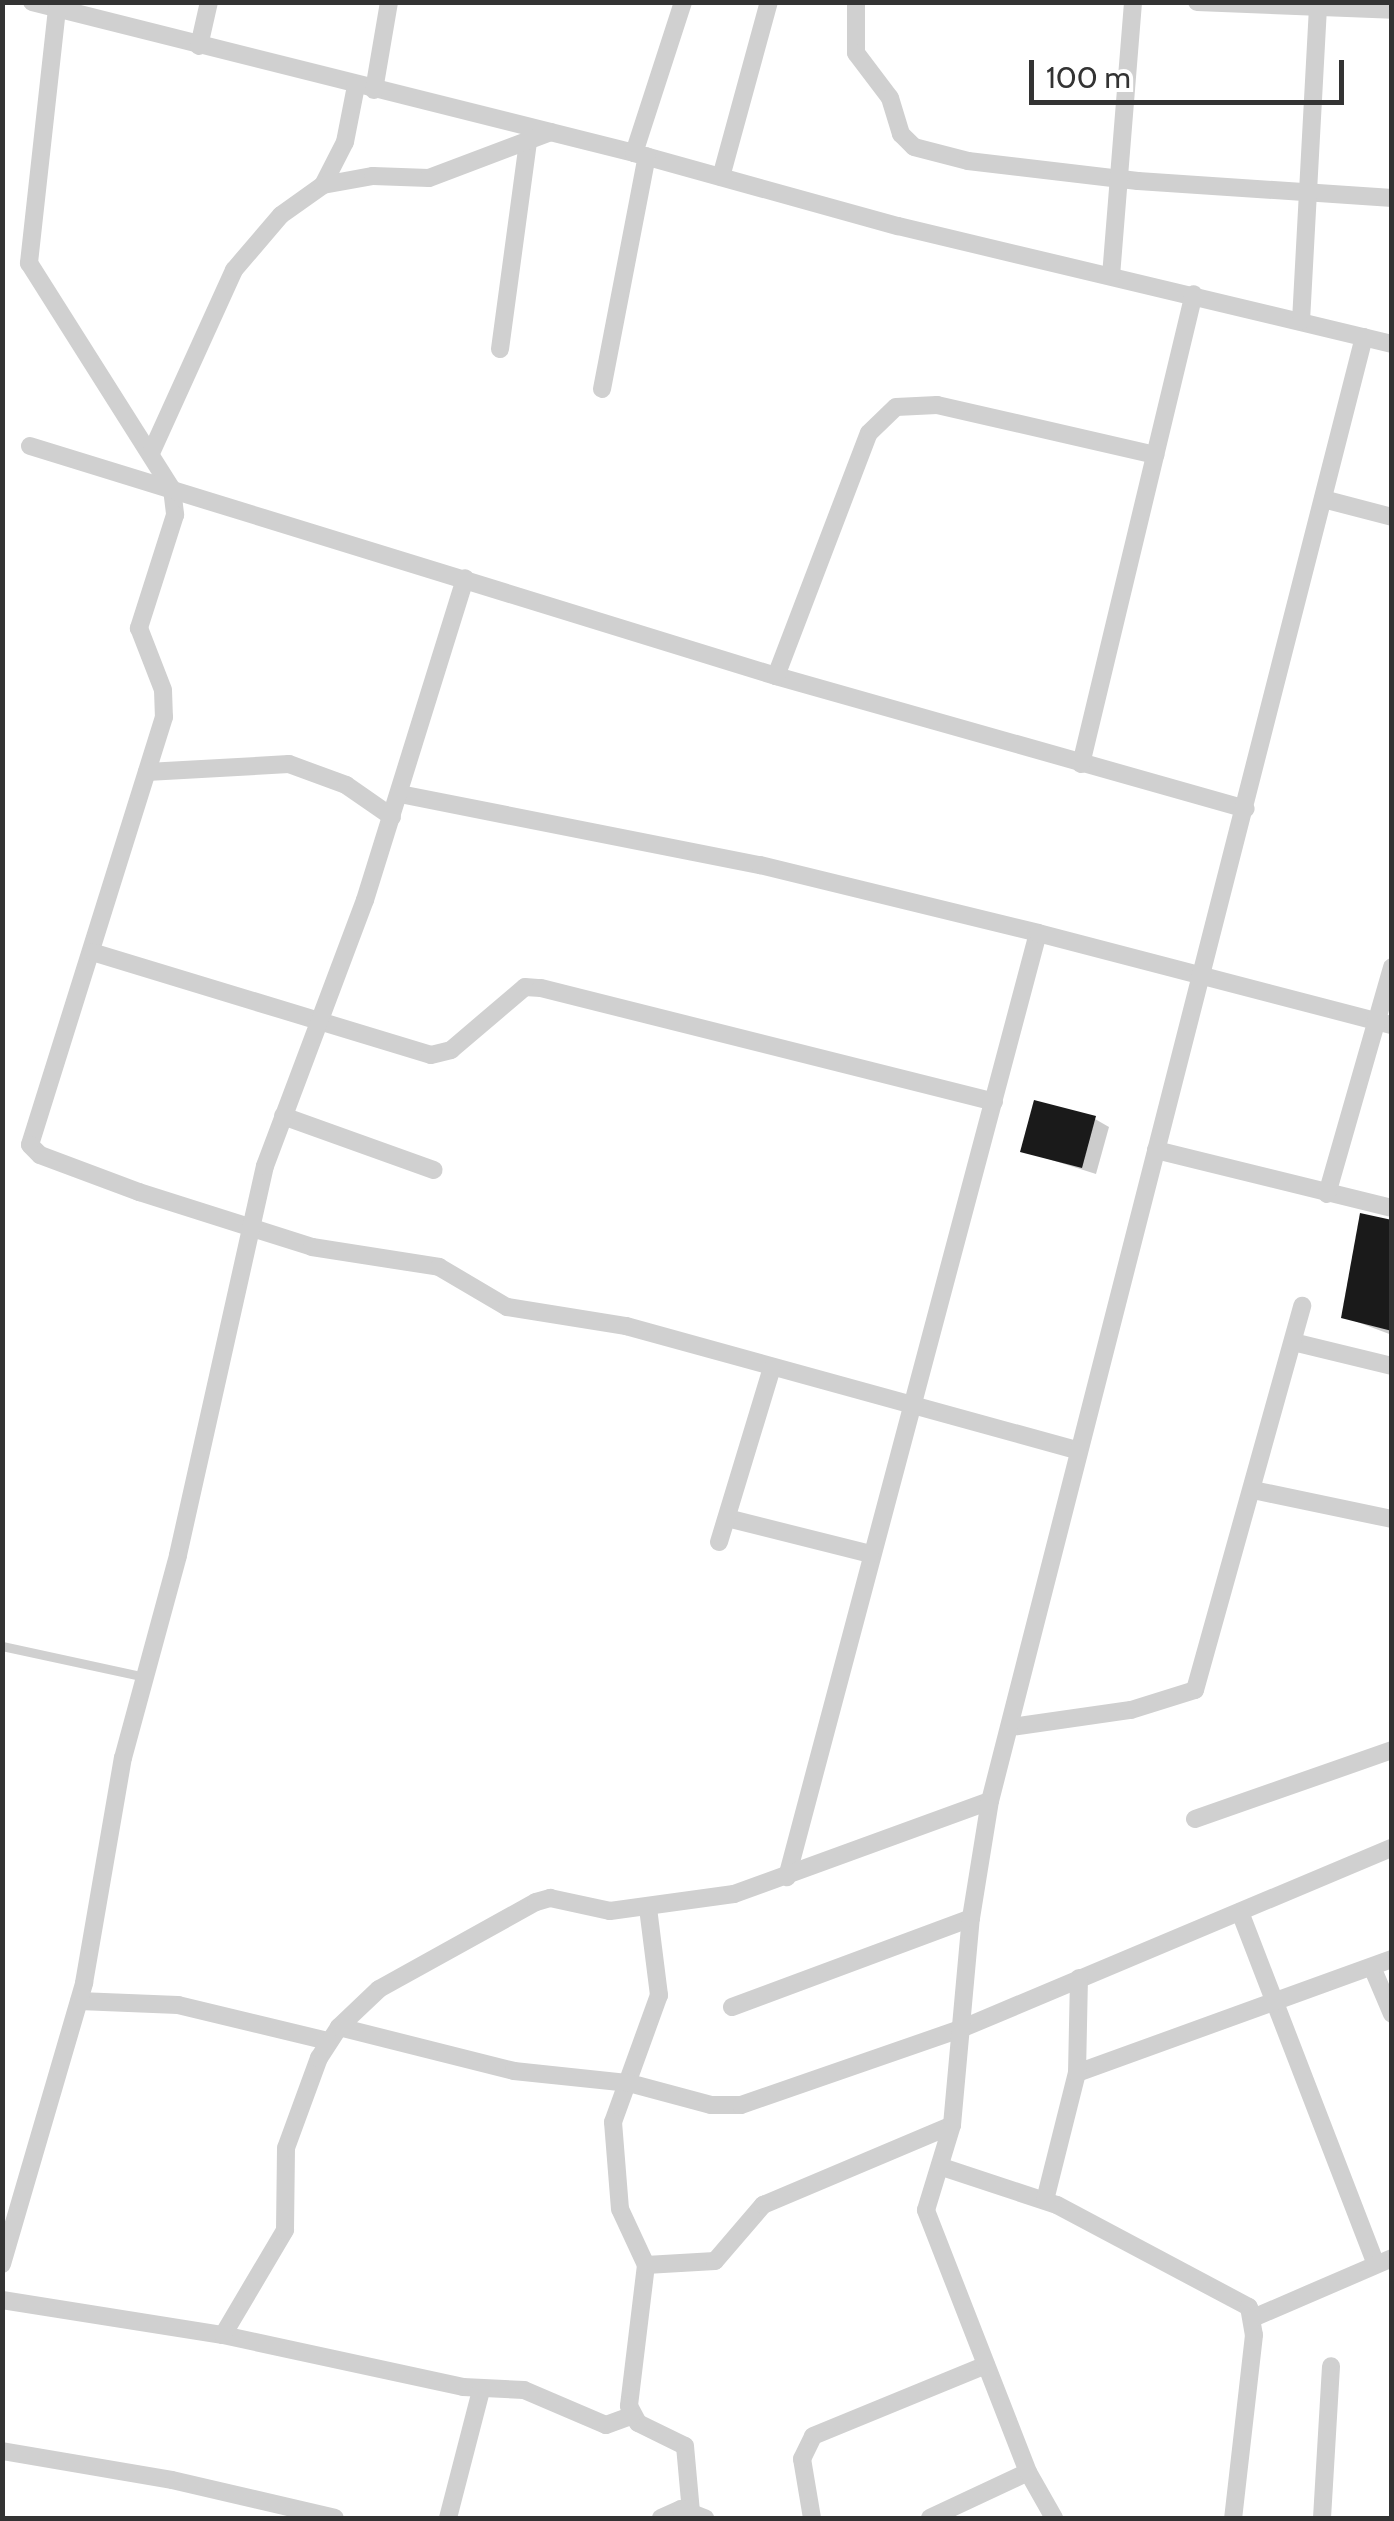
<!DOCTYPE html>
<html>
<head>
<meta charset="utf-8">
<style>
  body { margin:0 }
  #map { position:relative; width:1394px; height:2521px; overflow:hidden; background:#fff; font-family:Cabin,sans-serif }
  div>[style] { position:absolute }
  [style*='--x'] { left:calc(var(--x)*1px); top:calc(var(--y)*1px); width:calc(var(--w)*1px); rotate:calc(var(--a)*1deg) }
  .shadow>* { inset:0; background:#0003 }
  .building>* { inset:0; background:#1a1a1a }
  .service>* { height:9px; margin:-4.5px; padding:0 4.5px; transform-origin:4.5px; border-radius:4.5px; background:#d0d0d0 }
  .minor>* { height:18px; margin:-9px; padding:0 9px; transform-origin:9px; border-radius:9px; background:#d0d0d0 }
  span { translate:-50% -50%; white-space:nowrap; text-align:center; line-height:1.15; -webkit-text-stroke:10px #fff; paint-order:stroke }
  .frame { position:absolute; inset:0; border:5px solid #333; pointer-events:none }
  .scale { position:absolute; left:1029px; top:60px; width:315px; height:45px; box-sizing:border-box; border:5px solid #333; border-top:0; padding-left:12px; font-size:30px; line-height:35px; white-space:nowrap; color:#333; -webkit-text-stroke:8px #fff; paint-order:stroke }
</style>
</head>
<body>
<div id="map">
  <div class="shadow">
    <div style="clip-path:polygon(1095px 1119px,1109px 1127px,1096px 1174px,1023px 1151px)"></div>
    <div style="clip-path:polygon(1392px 1222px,1392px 1335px,1344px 1317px)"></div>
  </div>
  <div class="building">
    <div style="clip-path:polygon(1034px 1100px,1096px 1116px,1082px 1168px,1020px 1152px)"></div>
    <div style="clip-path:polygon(1360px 1213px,1392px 1220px,1392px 1331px,1341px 1318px)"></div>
  </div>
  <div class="service">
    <div style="--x:2;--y:1646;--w:146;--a:12.2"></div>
  </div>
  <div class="minor">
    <div style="--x:32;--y:2;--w:621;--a:14.08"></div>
    <div style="--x:634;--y:153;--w:274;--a:15.5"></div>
    <div style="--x:898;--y:226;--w:508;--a:13.43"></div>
    <div style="--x:856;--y:2;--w:51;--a:90"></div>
    <div style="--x:856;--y:53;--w:56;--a:52.9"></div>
    <div style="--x:890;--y:98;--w:38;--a:73"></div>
    <div style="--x:901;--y:134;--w:18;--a:45"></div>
    <div style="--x:914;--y:147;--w:56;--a:14.5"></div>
    <div style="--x:968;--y:161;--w:171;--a:6.7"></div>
    <div style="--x:1138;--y:181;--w:255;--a:3.8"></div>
    <div style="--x:1197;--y:2;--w:195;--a:2.3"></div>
    <div style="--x:57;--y:9;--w:256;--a:96.3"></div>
    <div style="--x:29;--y:263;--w:267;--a:57.7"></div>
    <div style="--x:172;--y:489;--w:26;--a:83"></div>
    <div style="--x:175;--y:515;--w:119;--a:107.7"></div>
    <div style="--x:139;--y:628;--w:66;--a:68.8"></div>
    <div style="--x:163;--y:690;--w:27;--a:88"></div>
    <div style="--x:164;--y:717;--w:448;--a:107.4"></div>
    <div style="--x:30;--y:1145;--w:14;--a:45"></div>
    <div style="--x:40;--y:1155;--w:106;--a:20.5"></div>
    <div style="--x:139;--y:1192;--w:182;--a:17.6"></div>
    <div style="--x:312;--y:1247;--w:129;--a:8.9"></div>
    <div style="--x:439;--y:1267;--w:79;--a:30.5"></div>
    <div style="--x:507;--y:1307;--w:121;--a:9.1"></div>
    <div style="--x:626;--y:1326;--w:467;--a:15.4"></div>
    <div style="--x:199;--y:46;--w:45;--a:-77.2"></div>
    <div style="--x:374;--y:90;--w:89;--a:-80.3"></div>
    <div style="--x:634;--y:153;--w:159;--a:-72"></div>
    <div style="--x:721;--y:177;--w:181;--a:-74.7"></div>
    <div style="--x:323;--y:185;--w:48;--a:-62.9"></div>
    <div style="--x:345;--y:142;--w:57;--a:-78.9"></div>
    <div style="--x:1111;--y:276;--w:275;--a:-85.4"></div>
    <div style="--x:1301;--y:321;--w:319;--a:-86.9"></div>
    <div style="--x:500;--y:349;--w:210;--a:-82.3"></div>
    <div style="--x:602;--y:389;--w:237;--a:-79.1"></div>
    <div style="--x:30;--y:446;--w:781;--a:17.14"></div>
    <div style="--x:776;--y:676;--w:488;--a:15.8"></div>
    <div style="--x:151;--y:453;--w:201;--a:-65.6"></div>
    <div style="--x:234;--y:270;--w:72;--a:-49.5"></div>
    <div style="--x:281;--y:215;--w:52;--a:-35.5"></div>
    <div style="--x:323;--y:185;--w:51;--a:-10.2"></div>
    <div style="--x:373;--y:176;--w:56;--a:2"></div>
    <div style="--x:429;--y:178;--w:130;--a:-20.7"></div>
    <div style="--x:1323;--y:499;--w:71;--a:14.6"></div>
    <div style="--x:776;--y:676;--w:260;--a:-69.1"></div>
    <div style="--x:869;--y:433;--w:37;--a:-44"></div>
    <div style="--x:896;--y:407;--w:41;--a:-2.8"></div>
    <div style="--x:937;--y:405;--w:224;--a:12.9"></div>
    <div style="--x:1081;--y:764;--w:483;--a:-76.5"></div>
    <div style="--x:147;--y:772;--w:142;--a:-3.2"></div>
    <div style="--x:289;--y:764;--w:61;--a:20.2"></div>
    <div style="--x:346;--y:785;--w:56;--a:34.8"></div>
    <div style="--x:400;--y:794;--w:367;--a:11.2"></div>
    <div style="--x:760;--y:865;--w:286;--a:13.7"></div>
    <div style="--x:1038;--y:933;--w:977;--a:104.89"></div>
    <div style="--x:1038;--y:933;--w:366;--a:14.6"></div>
    <div style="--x:92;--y:952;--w:354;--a:16.9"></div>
    <div style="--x:431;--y:1055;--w:21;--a:-14"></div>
    <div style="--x:451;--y:1050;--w:97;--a:-40.4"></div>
    <div style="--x:525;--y:987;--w:16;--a:4"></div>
    <div style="--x:541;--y:988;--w:467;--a:14.1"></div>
    <div style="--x:283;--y:1116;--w:160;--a:19.7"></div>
    <div style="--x:1156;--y:1150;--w:243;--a:13.8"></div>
    <div style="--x:1327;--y:1194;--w:236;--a:-74"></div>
    <div style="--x:1293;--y:1342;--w:102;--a:13.6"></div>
    <div style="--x:1253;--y:1490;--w:142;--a:11.8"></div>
    <div style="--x:727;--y:1518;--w:147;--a:14.1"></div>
    <div style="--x:719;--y:1542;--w:182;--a:-73.1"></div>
    <div style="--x:1011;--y:1727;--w:121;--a:-8.1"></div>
    <div style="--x:1131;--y:1710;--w:67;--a:-17.4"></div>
    <div style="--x:1195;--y:1690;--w:399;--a:-74.4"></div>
    <div style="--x:1195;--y:1819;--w:209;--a:-19.3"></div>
    <div style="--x:648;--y:1908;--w:88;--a:82.8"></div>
    <div style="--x:659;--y:1995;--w:135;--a:109.9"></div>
    <div style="--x:613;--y:2122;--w:87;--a:85.4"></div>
    <div style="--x:620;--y:2209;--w:62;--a:65.1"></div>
    <div style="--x:646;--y:2265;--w:142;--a:96.9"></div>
    <div style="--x:629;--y:2406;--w:19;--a:62"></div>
    <div style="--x:638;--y:2423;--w:52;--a:26.1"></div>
    <div style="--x:685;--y:2446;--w:66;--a:84.8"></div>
    <div style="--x:1240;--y:1912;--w:377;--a:68.9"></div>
    <div style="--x:1372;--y:1967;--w:51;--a:66.9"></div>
    <div style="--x:79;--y:2001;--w:99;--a:2.3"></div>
    <div style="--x:178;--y:2005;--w:154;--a:13.5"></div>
    <div style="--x:732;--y:2007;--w:255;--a:-20.4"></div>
    <div style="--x:339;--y:2027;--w:180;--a:14.1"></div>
    <div style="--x:514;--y:2071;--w:116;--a:6"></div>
    <div style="--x:629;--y:2083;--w:85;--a:15"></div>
    <div style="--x:711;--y:2105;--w:30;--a:0"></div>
    <div style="--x:741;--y:2105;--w:235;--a:-19.1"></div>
    <div style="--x:963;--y:2028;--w:465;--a:-22.8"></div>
    <div style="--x:1077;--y:2073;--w:335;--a:-19.9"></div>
    <div style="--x:942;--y:2167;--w:121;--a:18.3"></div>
    <div style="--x:1057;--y:2205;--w:217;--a:28"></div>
    <div style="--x:1249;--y:2307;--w:28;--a:80"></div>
    <div style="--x:1254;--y:2335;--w:184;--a:96.5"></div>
    <div style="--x:1045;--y:2200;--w:131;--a:-75.9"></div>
    <div style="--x:1077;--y:2073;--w:95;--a:-88.8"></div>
    <div style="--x:2;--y:2264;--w:293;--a:-73.7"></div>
    <div style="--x:84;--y:1983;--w:228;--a:-80.2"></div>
    <div style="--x:123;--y:1758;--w:210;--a:-74.8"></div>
    <div style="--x:178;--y:1555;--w:399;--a:-77.4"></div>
    <div style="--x:265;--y:1166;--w:284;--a:-69.4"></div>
    <div style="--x:365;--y:900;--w:337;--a:-72.7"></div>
    <div style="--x:646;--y:2265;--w:69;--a:-3.3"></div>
    <div style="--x:715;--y:2261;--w:74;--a:-49.4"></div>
    <div style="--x:763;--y:2205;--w:205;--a:-22.9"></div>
    <div style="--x:2;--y:2300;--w:224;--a:9"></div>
    <div style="--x:223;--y:2335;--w:246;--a:12.2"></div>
    <div style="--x:463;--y:2387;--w:61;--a:2.8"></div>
    <div style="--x:524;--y:2390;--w:89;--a:23.1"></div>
    <div style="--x:606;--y:2425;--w:27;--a:-20"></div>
    <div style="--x:1253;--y:2318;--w:151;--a:-23.3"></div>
    <div style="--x:223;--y:2335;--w:122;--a:-59.4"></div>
    <div style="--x:285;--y:2230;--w:82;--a:-89.3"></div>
    <div style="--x:286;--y:2148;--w:96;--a:-69.9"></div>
    <div style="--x:319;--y:2058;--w:37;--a:-57"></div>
    <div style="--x:339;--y:2027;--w:55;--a:-43.5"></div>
    <div style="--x:379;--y:1989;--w:179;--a:-29"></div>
    <div style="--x:536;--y:1902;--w:15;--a:-16"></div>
    <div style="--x:550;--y:1898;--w:61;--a:12.2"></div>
    <div style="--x:610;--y:1911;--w:125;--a:-7.8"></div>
    <div style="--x:734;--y:1894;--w:272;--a:-20"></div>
    <div style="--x:2;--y:2451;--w:172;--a:9.7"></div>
    <div style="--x:172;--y:2480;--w:167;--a:13.1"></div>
    <div style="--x:448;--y:2518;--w:132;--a:-75.5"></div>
    <div style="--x:661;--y:2518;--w:22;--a:-24"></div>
    <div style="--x:681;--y:2509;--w:26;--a:21"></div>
    <div style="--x:812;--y:2518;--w:60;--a:-99.6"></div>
    <div style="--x:802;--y:2459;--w:25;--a:-64"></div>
    <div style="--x:813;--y:2436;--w:187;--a:-22.3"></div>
    <div style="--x:930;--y:2518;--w:108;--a:-25.1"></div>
    <div style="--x:1054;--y:2518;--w:53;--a:-119.5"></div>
    <div style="--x:1028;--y:2472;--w:281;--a:-111.3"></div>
    <div style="--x:926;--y:2210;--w:89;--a:-73"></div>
    <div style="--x:952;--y:2125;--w:208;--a:-84.8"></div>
    <div style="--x:971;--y:1918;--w:119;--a:-80.8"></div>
    <div style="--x:990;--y:1801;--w:1511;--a:-75.67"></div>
    <div style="--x:1322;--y:2518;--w:152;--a:-86.6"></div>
  </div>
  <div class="frame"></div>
  <div class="scale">100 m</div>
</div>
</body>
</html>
